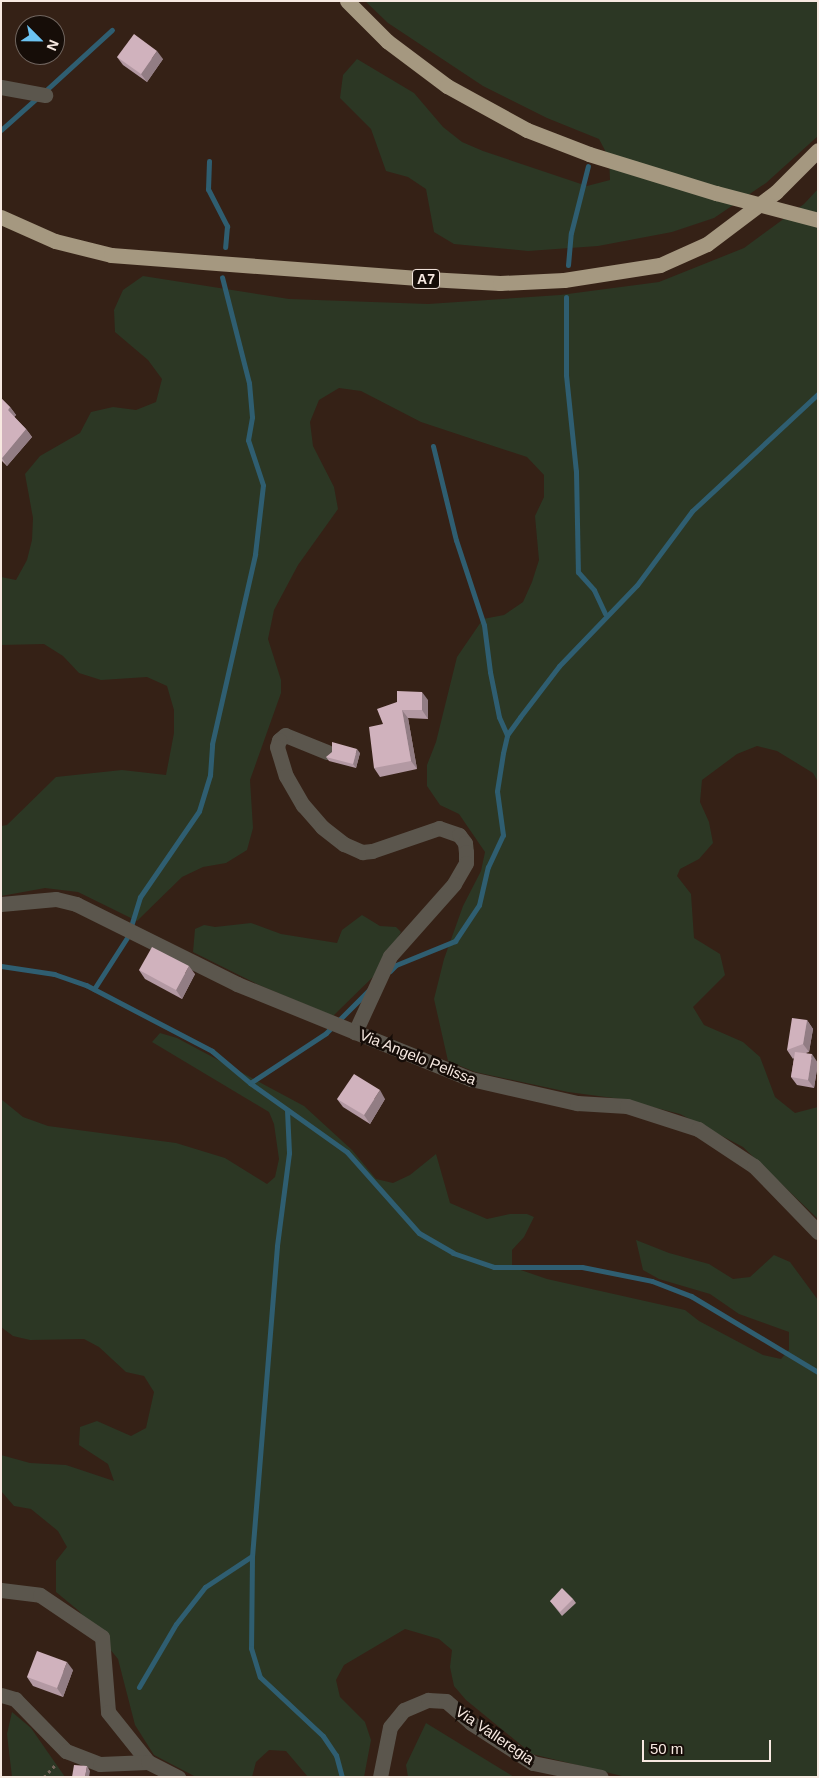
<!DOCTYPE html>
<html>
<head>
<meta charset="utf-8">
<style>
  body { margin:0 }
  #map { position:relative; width:819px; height:1778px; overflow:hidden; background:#352116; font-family:Helvetica,sans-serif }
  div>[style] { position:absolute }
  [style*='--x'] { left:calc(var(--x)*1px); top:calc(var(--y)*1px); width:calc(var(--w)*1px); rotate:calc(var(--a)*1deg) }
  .green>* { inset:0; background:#2c3724 }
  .stream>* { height:5px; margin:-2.5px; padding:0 2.5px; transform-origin:2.5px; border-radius:2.5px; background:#2f5e71 }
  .path>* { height:3px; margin-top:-1.5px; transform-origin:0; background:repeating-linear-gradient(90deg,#76655b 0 2.5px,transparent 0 6.5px) }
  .minor>* { height:15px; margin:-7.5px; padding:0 7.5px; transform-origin:7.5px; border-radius:7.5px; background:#5b564d }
  .highway>* { height:15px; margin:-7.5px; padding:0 7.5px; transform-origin:7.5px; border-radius:7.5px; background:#a59880 }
  .highway-bridge>* { height:15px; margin:-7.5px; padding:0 7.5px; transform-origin:7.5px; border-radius:7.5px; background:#a59880 }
  .wall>* { inset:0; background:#b399a3 }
  .shaded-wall>* { inset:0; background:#927d84 }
  .building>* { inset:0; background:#d0b2bd }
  span { translate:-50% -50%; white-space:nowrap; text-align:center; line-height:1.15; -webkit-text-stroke:5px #160d08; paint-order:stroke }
  .shield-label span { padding:1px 4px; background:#160d08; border:1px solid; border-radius:4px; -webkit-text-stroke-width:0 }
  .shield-label { font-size:14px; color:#f7e9e1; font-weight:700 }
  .street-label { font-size:15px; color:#f7e9e1 }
  .frame { position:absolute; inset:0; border:2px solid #f7e9e1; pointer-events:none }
  .north { position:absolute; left:15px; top:15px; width:50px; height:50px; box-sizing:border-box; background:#160d08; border:1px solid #70655f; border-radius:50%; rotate:113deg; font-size:14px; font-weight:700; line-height:20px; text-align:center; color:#f7e9e1 }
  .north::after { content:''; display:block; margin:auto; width:18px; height:22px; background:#6cc3f2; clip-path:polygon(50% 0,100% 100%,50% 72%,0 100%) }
  .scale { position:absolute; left:642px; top:1740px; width:129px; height:22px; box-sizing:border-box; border:2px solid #f7e9e1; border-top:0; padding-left:6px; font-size:15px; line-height:18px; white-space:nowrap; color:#f7e9e1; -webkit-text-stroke:4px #160d08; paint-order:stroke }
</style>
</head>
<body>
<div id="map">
  <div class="green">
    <div style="clip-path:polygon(365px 1px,818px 1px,818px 136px,766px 183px,714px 218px,672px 232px,598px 246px,528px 251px,454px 244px,434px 232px,426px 189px,408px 177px,386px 171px,371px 129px,340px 98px,343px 75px,357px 59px,414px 93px,443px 127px,462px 142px,483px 151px,587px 186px,610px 180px,609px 158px,599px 139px,547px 118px,483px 86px,388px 23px)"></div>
    <div style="clip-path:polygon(818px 189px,818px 782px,813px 773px,777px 751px,757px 746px,737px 754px,702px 780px,700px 802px,709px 822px,713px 843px,699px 859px,680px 869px,677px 876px,691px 894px,694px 938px,720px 954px,725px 975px,693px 1007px,704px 1025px,743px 1042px,760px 1057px,775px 1097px,795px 1113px,818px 1107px,818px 1219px,743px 1147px,680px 1114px,621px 1099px,568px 1092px,475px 1072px,448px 1061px,434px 999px,444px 959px,463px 906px,481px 871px,485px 852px,459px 814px,440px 805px,427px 786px,427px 765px,436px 742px,457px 657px,483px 619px,504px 615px,523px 602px,532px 582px,539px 560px,535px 516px,544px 497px,544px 475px,527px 457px,421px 422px,361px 391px,339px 388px,319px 400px,310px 422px,313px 446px,334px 487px,338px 509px,298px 565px,274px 610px,268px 639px,281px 680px,281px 693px,250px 780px,253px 828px,247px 850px,226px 863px,203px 867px,182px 877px,137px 921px,78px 892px,45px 888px,1px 896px,1px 826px,7px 825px,56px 777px,122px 770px,166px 775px,174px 733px,174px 710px,167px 686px,147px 677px,101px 680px,79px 673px,63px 656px,44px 644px,1px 645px,1px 577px,16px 580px,27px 560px,32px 540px,33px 518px,25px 474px,40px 456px,80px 433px,91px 412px,113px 407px,136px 410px,156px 402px,162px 379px,148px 360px,115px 332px,114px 310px,123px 290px,143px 276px,289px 299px,428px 304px,560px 295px,659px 282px,744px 248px,804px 204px)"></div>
    <div style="clip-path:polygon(362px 915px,380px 926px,396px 927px,401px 932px,377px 973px,333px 1016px,259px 985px,193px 952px,195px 929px,204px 925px,215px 927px,251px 923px,281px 934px,337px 943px,342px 930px)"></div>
    <div style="clip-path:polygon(160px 1033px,177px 1038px,304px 1106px,352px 1150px,376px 1179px,393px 1183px,410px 1175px,436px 1154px,450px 1203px,487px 1219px,510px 1214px,527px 1214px,534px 1217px,524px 1237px,512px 1250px,512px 1267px,547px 1279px,685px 1310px,699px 1321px,763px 1355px,781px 1359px,789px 1350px,789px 1332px,739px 1314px,710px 1294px,659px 1279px,643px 1270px,636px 1240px,669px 1253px,709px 1264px,733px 1279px,750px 1277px,774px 1255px,790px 1262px,818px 1300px,818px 1777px,626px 1777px,532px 1754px,466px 1700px,454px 1686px,450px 1667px,452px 1650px,439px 1639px,405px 1629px,344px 1665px,336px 1680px,340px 1697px,365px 1722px,371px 1740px,364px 1777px,308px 1777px,286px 1751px,269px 1750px,256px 1762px,252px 1777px,196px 1777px,154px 1755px,135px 1725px,118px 1659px,79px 1611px,56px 1592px,56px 1561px,67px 1547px,58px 1531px,31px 1509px,14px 1506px,1px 1491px,1px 1455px,30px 1463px,66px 1465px,114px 1481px,108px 1464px,79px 1445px,80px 1427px,97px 1421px,131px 1436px,146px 1428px,154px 1392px,144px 1376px,126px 1372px,99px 1347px,84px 1339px,30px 1340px,13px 1336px,1px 1327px,1px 1099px,23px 1117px,48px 1126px,176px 1143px,225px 1158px,267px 1184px,275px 1177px,279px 1159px,274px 1124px,269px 1112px,152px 1042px)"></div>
    <div style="clip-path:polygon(12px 1712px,31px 1728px,65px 1777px,12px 1777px,7px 1734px)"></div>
    <div style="clip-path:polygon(426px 1723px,514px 1777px,408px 1777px,406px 1765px)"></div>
  </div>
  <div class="stream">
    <div style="--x:44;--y:92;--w:92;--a:-42.4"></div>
    <div style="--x:1;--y:130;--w:50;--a:-41.7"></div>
    <div style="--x:209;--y:161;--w:28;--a:92"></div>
    <div style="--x:208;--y:189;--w:42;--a:62.8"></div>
    <div style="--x:227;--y:226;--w:21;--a:95"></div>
    <div style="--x:568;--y:265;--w:32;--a:-85"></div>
    <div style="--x:571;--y:233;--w:69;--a:-75.8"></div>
    <div style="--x:566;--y:297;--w:78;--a:90"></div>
    <div style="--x:566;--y:375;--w:97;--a:84.1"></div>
    <div style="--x:576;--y:471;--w:101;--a:88.9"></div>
    <div style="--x:578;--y:572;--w:24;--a:48"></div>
    <div style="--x:594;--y:590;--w:26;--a:65"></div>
    <div style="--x:433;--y:446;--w:97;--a:76.3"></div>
    <div style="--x:456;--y:540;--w:89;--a:71.8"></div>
    <div style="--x:484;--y:625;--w:47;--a:82.7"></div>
    <div style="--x:490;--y:672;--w:46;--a:78.7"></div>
    <div style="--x:499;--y:717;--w:20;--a:66"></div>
    <div style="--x:1;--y:966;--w:54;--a:8.6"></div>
    <div style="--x:54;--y:974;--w:34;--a:19"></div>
    <div style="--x:86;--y:985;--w:142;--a:27.6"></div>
    <div style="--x:212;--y:1051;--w:50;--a:40.1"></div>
    <div style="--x:250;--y:1083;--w:119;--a:35.4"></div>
    <div style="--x:347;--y:1152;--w:108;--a:48.4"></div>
    <div style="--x:419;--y:1233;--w:39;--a:30"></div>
    <div style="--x:453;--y:1253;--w:43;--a:18.9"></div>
    <div style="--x:494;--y:1267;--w:88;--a:0"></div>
    <div style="--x:582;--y:1267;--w:71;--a:11.3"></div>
    <div style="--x:652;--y:1281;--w:42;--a:21"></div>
    <div style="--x:691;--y:1296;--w:148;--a:30.9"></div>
    <div style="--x:390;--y:971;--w:8;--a:-45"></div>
    <div style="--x:396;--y:965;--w:64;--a:-22.1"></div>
    <div style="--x:455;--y:941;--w:43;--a:-56.3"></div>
    <div style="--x:479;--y:905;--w:39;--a:-77"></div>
    <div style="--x:488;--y:867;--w:35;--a:-65"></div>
    <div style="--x:503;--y:835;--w:44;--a:-97.8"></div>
    <div style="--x:497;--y:791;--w:38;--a:-81"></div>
    <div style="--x:503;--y:753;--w:18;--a:-77"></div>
    <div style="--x:507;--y:735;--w:22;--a:-54"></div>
    <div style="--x:520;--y:717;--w:64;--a:-52.6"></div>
    <div style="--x:559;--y:666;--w:112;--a:-46.1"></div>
    <div style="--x:637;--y:585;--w:92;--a:-53.4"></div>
    <div style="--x:692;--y:511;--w:172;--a:-42.9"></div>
    <div style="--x:94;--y:989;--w:63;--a:-57.3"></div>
    <div style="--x:128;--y:936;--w:41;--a:-72.9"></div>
    <div style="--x:140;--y:897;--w:104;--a:-55.5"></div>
    <div style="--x:199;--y:811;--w:38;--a:-73"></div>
    <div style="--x:210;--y:775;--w:31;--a:-86"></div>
    <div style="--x:212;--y:744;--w:195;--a:-77.2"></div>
    <div style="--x:255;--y:554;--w:69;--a:-83.4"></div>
    <div style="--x:263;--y:485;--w:47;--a:-108.4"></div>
    <div style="--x:248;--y:440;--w:23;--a:-80"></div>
    <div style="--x:252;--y:417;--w:34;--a:-95"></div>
    <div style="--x:249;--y:383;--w:109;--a:-104.3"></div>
    <div style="--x:250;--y:1083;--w:91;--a:-33.3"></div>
    <div style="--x:326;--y:1033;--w:61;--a:-45"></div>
    <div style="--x:287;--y:1110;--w:43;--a:87.3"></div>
    <div style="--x:289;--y:1153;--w:94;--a:97.4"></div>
    <div style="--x:277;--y:1246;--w:311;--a:94.6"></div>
    <div style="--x:252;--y:1556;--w:92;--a:90.6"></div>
    <div style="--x:251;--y:1648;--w:30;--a:73"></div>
    <div style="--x:260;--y:1677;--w:86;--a:43.1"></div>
    <div style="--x:323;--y:1736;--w:23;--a:56"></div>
    <div style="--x:336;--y:1755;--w:23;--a:75"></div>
    <div style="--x:139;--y:1687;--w:73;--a:-59.6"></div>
    <div style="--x:176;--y:1624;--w:47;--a:-51.9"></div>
    <div style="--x:205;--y:1587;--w:56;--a:-33.4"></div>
  </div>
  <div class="path">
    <div style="--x:44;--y:1777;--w:19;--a:-47"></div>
  </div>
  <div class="minor">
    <div style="--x:1;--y:87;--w:45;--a:10.3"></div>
    <div style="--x:327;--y:752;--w:45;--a:-158"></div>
    <div style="--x:285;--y:735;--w:8;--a:140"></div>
    <div style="--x:279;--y:740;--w:7;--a:106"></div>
    <div style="--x:277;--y:747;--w:30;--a:73"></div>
    <div style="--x:286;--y:776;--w:34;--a:60"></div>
    <div style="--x:303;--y:805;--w:29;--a:49"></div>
    <div style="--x:322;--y:827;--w:28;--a:38"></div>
    <div style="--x:344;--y:844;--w:20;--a:24"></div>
    <div style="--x:362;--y:852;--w:10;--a:-6"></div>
    <div style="--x:372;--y:851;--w:71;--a:-18.9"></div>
    <div style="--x:439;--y:828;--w:21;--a:19"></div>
    <div style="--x:459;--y:835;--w:10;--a:53"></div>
    <div style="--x:465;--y:843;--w:9;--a:84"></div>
    <div style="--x:466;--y:852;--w:11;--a:90"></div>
    <div style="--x:466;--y:863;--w:24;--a:120"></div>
    <div style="--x:454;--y:884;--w:96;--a:131.6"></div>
    <div style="--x:390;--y:956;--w:84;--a:114.7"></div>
    <div style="--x:1;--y:904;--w:55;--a:-5.2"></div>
    <div style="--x:56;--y:899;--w:21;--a:14"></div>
    <div style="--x:76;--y:904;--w:180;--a:26.4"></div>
    <div style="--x:237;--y:984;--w:253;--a:22.1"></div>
    <div style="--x:471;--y:1079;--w:109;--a:12.8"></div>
    <div style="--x:577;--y:1103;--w:50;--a:3.4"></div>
    <div style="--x:627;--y:1106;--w:75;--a:17.9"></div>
    <div style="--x:698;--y:1129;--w:67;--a:33.5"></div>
    <div style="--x:754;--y:1166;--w:92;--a:45.9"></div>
    <div style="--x:1;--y:1590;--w:39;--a:7"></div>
    <div style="--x:40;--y:1595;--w:75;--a:34.1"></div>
    <div style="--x:102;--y:1637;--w:75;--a:85.4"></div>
    <div style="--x:108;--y:1712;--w:64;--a:51.3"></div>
    <div style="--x:1;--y:1695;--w:15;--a:16"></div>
    <div style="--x:15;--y:1699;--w:73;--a:45.6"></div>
    <div style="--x:66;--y:1751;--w:36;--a:21"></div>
    <div style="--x:100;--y:1764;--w:48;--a:-2.4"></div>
    <div style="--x:148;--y:1762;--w:34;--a:27"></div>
    <div style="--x:380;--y:1777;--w:51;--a:-78.7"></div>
    <div style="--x:390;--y:1727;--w:22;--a:-51"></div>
    <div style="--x:404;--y:1710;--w:26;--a:-23"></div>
    <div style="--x:428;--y:1700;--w:18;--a:3"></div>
    <div style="--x:446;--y:1701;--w:33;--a:41"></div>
    <div style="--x:471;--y:1723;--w:74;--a:32.8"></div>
    <div style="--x:533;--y:1763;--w:69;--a:11.6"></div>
  </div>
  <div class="highway">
    <div style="--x:347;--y:1;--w:57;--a:45"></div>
    <div style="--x:387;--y:41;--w:75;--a:36.9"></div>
    <div style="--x:447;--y:86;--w:91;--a:28.8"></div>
    <div style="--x:527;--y:130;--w:66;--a:21.2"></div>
    <div style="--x:1;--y:217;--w:59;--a:24"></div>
    <div style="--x:55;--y:241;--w:58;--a:14"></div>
    <div style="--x:111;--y:255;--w:318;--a:4.3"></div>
    <div style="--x:428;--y:279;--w:72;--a:3.2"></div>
    <div style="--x:500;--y:283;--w:64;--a:-2.7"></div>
    <div style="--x:564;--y:280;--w:97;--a:-8.9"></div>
    <div style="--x:660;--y:265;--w:51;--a:-24.1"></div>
    <div style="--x:707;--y:244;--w:86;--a:-37"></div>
    <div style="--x:776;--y:192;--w:59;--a:-45"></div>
  </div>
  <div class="highway-bridge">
    <div style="--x:589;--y:154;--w:133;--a:17.1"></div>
    <div style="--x:716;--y:193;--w:106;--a:14.8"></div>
  </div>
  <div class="wall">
    <div style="clip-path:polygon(117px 57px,163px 59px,147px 82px,123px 65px)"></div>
    <div style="clip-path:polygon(1px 398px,10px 407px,16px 415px,14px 417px,26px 429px,32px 437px,7px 466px,1px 460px)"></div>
    <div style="clip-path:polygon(428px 700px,428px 719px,408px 718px,417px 769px,380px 777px,374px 768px,383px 724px,397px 702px)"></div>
    <div style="clip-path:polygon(360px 753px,356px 768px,329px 761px,326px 757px)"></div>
    <div style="clip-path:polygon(139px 970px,195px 974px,182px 999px,145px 979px)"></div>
    <div style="clip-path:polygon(807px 1020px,813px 1029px,809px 1052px,806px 1053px,818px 1063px,814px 1088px,797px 1085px,791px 1077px,794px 1058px,793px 1059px,787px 1050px)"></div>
    <div style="clip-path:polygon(337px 1099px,385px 1099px,370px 1124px,343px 1107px)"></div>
    <div style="clip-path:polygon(573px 1599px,576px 1603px,562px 1616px,550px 1601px)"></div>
    <div style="clip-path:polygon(73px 1670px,63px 1697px,33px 1686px,27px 1677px)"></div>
  </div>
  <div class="shaded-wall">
    <div style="clip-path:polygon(157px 51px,163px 59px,147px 82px,141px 74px)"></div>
    <div style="clip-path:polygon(10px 407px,16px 415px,13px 418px,8px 410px)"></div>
    <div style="clip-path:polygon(26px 429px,32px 437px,7px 466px,2px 458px)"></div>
    <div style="clip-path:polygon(422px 692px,428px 700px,428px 719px,422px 710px)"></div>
    <div style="clip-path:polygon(402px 710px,408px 718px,417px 769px,411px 761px)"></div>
    <div style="clip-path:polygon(357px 749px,360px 753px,356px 768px,353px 764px)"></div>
    <div style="clip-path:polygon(189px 966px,195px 974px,182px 999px,176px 990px)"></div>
    <div style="clip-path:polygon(807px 1020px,813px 1029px,809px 1052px,803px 1044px)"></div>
    <div style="clip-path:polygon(812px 1054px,818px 1063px,814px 1088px,808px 1080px)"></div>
    <div style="clip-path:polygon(380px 1090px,385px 1099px,370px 1124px,364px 1115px)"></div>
    <div style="clip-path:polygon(67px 1662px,73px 1670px,63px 1697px,57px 1688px)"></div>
    <div style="clip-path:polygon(87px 1766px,90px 1771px,89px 1777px,85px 1777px)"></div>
  </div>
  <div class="building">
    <div style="clip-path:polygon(134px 34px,157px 51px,141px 74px,117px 57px)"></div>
    <div style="clip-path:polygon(1px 398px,10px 407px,8px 410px,26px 429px,2px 458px,1px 457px)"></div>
    <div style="clip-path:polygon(397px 691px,422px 692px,422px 710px,402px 710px,411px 761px,374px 768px,369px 727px,383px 724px,377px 709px,397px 702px)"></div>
    <div style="clip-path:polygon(332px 742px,357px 749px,353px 764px,326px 757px,332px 752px)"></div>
    <div style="clip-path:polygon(152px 947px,189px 966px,176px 990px,139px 970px)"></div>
    <div style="clip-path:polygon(792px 1018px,807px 1020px,803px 1044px,787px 1050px)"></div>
    <div style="clip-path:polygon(795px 1052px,812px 1054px,808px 1080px,791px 1077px)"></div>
    <div style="clip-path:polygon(354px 1074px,380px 1090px,364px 1115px,337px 1099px)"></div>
    <div style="clip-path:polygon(562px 1588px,573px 1599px,560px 1612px,550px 1601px)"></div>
    <div style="clip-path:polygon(37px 1651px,67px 1662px,57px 1688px,27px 1677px)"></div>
    <div style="clip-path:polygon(74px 1765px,87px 1766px,85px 1777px,72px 1777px)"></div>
  </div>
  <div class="shield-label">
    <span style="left:426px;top:279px">A7</span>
  </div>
  <div class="street-label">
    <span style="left:418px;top:1057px;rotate:22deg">Via Angelo Pelissa</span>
    <span style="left:495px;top:1735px;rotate:34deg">Via Valleregia</span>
  </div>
  <div class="frame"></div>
  <div class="north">N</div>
  <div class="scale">50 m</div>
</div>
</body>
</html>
